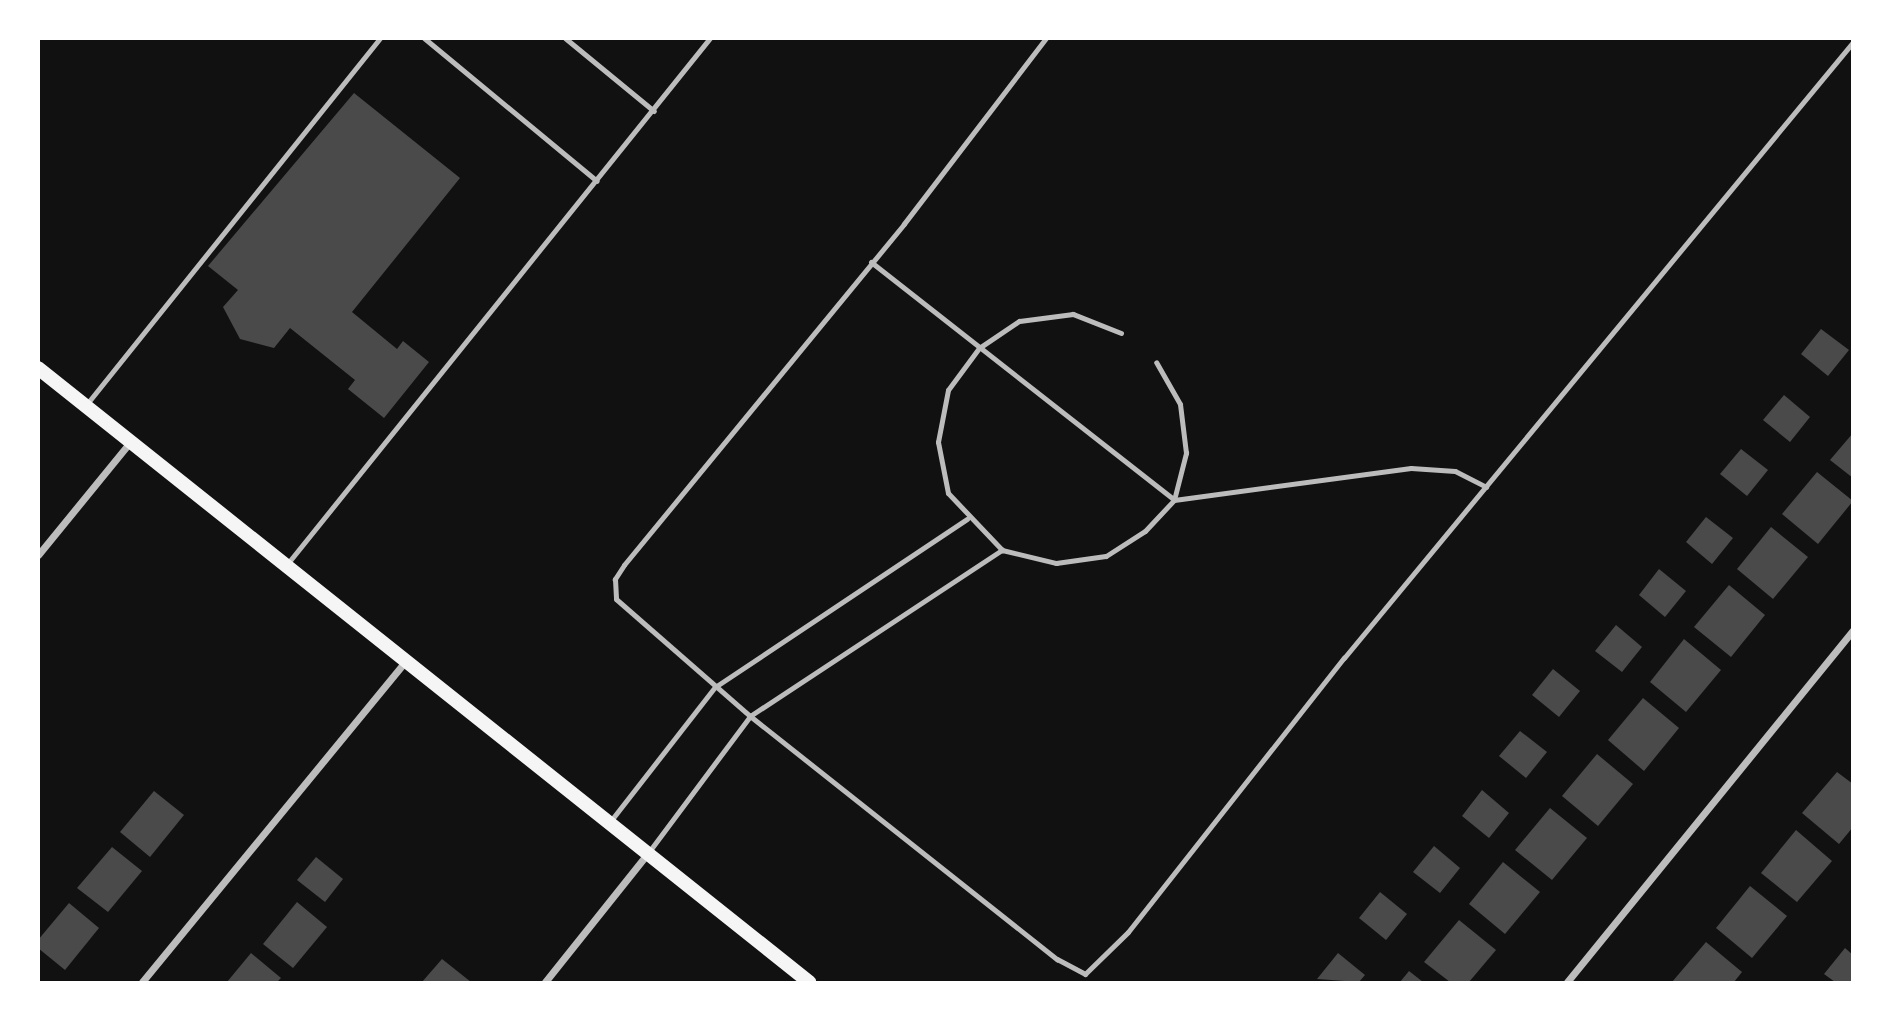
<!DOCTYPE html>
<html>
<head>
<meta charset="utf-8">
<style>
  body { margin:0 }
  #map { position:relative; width:1891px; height:1021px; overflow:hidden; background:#111; font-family:"Crimson Pro",serif }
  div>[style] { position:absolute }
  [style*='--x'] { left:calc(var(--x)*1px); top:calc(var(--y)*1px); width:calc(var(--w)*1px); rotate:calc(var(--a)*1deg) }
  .building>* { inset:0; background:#4a4a4a }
  .service>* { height:5px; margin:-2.5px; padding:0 2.5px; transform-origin:2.5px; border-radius:2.5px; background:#bcbcbc }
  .minor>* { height:7px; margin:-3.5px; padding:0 3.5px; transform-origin:3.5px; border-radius:3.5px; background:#bcbcbc }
  .secondary>* { height:14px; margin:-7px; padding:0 7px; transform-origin:7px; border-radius:7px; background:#f5f5f5 }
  span { translate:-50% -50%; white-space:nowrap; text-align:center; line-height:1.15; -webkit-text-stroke:5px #fff; paint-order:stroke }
  .frame { position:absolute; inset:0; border:40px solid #fff; pointer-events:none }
</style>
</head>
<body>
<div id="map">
  <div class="building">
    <div style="clip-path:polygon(354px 93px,460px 178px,352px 312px,397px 349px,403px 341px,429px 362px,384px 418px,348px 389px,355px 380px,290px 328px,274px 348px,240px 339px,223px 307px,238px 290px,208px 266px)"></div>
    <div style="clip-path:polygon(1821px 329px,1849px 350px,1828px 376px,1801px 354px)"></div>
    <div style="clip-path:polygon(1784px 395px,1810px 417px,1790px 442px,1763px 420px)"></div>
    <div style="clip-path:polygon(1853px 433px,1853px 478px,1830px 460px)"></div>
    <div style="clip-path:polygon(1741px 449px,1768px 470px,1747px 496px,1720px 474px)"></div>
    <div style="clip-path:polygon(1817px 472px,1853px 501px,1818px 544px,1782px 514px)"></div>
    <div style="clip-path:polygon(1706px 517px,1733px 538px,1712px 564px,1686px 542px)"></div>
    <div style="clip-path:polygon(1771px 527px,1808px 557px,1773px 599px,1737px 569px)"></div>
    <div style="clip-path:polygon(1659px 569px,1686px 591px,1665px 617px,1639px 595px)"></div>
    <div style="clip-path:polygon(1729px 585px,1765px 615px,1731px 657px,1694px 627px)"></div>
    <div style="clip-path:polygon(1616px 625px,1642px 647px,1622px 672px,1595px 651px)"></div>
    <div style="clip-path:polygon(1684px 639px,1721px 670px,1686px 712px,1650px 682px)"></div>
    <div style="clip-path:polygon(1553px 669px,1580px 691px,1559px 717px,1532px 695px)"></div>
    <div style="clip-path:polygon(1643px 698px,1679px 728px,1644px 771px,1608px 740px)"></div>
    <div style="clip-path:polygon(1520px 731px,1547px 752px,1526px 778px,1499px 756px)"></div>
    <div style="clip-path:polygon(1597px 754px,1633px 784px,1598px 826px,1562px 796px)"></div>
    <div style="clip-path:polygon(1837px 772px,1853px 784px,1853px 827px,1839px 844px,1802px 813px)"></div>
    <div style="clip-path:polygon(1482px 790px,1509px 813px,1489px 838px,1462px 816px)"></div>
    <div style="clip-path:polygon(154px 791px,184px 815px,150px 857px,120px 832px)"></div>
    <div style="clip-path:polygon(1550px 808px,1587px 838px,1552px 880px,1515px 850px)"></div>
    <div style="clip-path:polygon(1796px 830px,1832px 861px,1797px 902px,1761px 873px)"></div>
    <div style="clip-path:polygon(1434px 846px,1460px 868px,1440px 893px,1413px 872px)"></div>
    <div style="clip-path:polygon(112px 847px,142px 871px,108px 912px,77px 888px)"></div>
    <div style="clip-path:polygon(316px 857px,343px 879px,325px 902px,297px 880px)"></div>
    <div style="clip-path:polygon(1503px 862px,1540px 892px,1505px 934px,1469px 904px)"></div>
    <div style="clip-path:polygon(1750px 886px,1787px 916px,1752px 958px,1716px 928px)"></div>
    <div style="clip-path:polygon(1380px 892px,1407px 914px,1386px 940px,1359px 918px)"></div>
    <div style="clip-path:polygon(297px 902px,327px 927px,293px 968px,263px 944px)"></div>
    <div style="clip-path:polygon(69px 903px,99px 928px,65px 970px,38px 948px,38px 940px)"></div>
    <div style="clip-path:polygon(1459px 920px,1496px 950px,1469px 982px,1450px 982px,1424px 962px)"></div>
    <div style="clip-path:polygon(1706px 942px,1742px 972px,1734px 982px,1672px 982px)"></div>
    <div style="clip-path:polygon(1845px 948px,1853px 955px,1853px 982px,1835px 982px,1824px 974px)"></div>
    <div style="clip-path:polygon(251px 953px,281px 978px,277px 982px,227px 982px)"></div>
    <div style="clip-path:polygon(1338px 953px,1365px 975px,1359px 982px,1317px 979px)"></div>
    <div style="clip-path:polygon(442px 959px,471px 982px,422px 982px)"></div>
    <div style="clip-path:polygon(1409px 971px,1423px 982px,1400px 982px)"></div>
  </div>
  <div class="service">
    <div style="--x:424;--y:38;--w:224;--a:39.6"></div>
    <div style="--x:565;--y:38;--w:115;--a:39.4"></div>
    <div style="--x:1046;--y:38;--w:234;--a:127.4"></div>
    <div style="--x:904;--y:224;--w:441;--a:129.4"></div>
    <div style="--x:624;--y:565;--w:17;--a:123"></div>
    <div style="--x:615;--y:579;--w:20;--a:87"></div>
    <div style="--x:616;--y:599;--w:178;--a:41.1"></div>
    <div style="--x:750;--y:716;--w:392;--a:38.4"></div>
    <div style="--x:1057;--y:959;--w:32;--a:28"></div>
    <div style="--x:1085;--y:974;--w:60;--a:-44.3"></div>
    <div style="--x:1128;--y:932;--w:349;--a:-51.8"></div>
    <div style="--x:1344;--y:658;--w:799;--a:-50.43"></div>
    <div style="--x:871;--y:262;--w:385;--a:38.1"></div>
    <div style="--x:1174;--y:500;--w:239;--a:-7.7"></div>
    <div style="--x:1411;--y:468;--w:44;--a:3.9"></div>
    <div style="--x:1455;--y:471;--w:35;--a:27"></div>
    <div style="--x:1121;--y:333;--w:52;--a:-158.4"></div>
    <div style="--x:1073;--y:314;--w:54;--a:172.6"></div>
    <div style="--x:1019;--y:321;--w:48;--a:146"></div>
    <div style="--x:979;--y:348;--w:52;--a:126.4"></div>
    <div style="--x:948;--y:390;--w:53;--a:100.9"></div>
    <div style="--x:938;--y:442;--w:52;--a:78.9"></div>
    <div style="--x:948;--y:493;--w:79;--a:46.5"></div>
    <div style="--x:1002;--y:550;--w:56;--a:13.5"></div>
    <div style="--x:1056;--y:563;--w:50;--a:-8"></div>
    <div style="--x:1106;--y:556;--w:46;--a:-32.7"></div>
    <div style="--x:1145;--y:531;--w:42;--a:-46.9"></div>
    <div style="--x:1174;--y:500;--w:49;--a:-75.7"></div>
    <div style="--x:1186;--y:453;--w:49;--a:-97"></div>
    <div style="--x:1180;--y:404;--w:48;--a:-119.7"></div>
    <div style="--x:86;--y:405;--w:470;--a:-51.3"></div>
    <div style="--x:288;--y:563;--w:674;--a:-51.21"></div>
    <div style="--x:609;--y:823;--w:172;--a:-52.1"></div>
    <div style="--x:715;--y:687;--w:303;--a:-33.7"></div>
    <div style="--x:648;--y:853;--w:171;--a:-53.3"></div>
    <div style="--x:750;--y:716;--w:302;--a:-33.4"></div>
  </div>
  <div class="minor">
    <div style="--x:38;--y:555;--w:146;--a:-50.8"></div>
    <div style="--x:142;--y:982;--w:416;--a:-50.6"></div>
    <div style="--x:545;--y:982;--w:165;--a:-51.4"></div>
    <div style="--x:1567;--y:982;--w:454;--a:-50.9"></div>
  </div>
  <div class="secondary">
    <div style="--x:38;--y:368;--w:986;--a:38.53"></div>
  </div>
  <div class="frame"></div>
</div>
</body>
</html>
